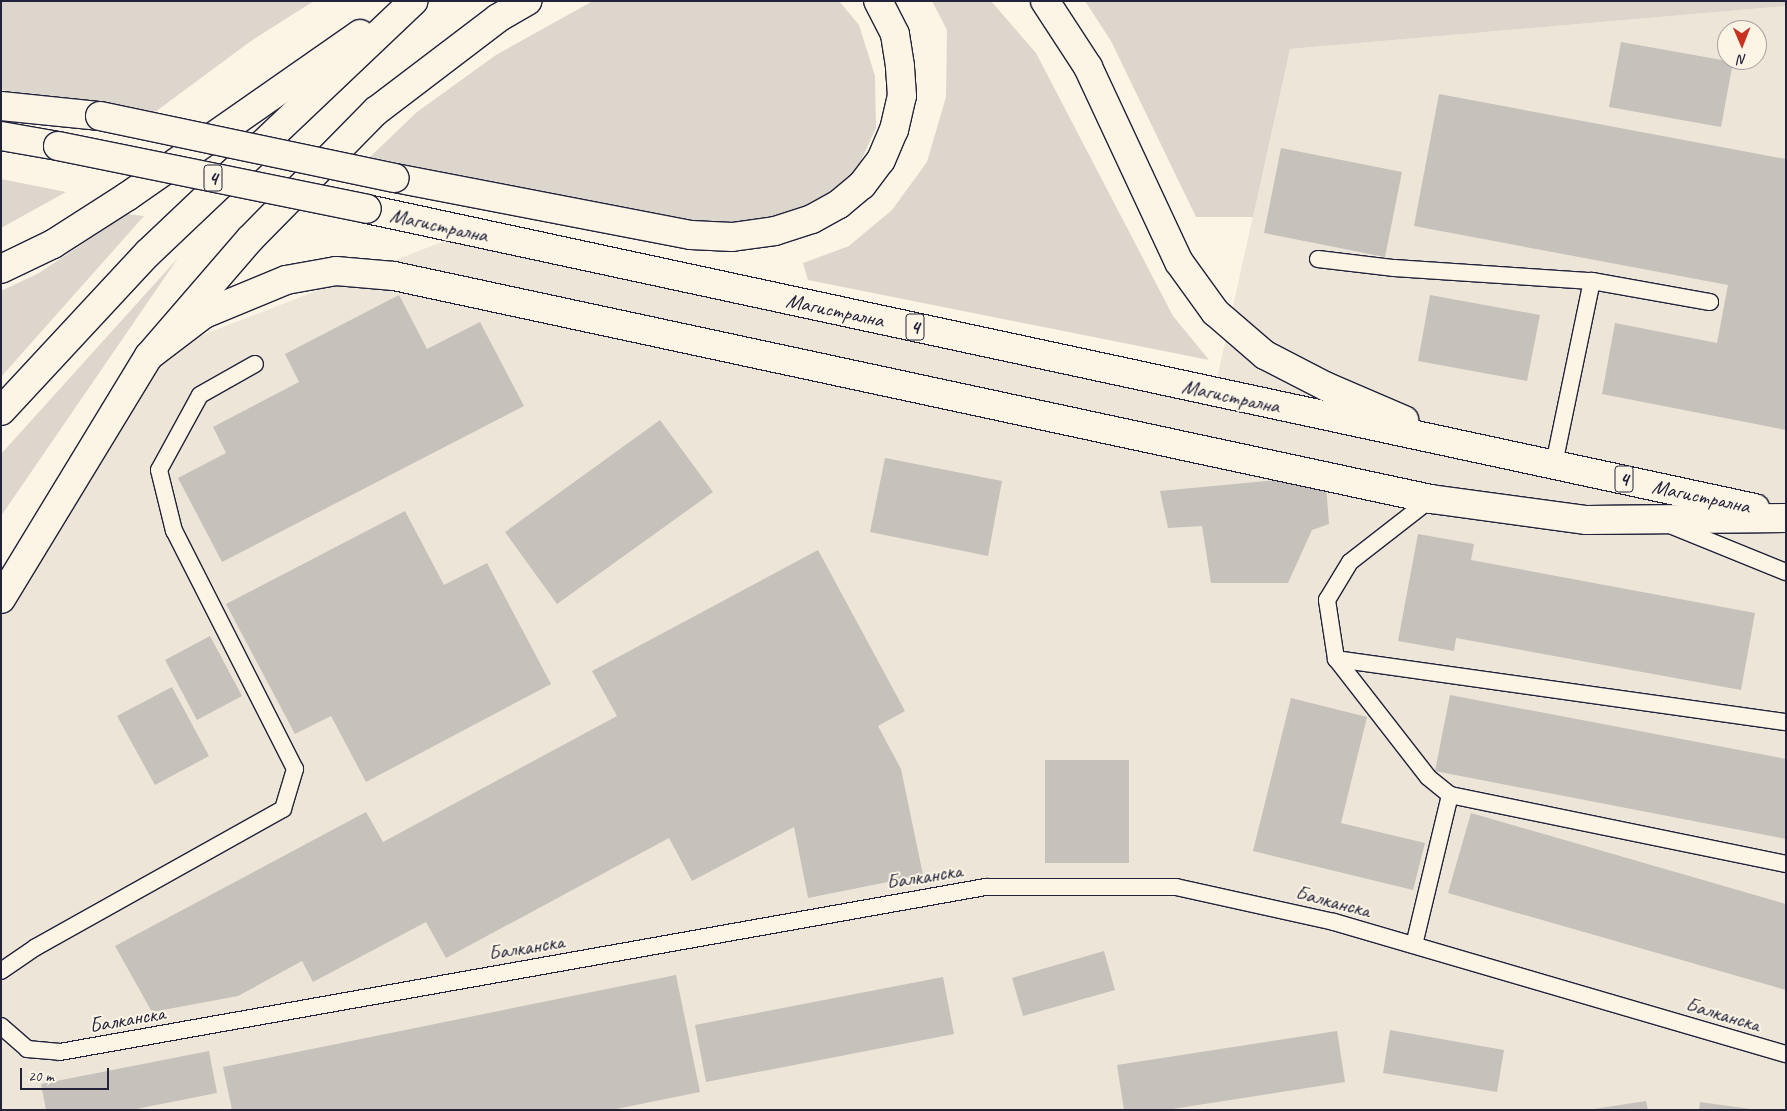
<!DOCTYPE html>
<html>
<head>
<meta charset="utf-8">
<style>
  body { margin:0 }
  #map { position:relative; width:1787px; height:1111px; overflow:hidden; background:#fcf5e5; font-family:Caveat,sans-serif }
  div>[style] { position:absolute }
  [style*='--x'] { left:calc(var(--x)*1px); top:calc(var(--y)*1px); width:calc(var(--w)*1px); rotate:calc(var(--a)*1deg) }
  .built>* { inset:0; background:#ece5d8 }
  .green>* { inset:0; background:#dcd6cc }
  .building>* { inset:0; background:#c6c1bb }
  .roads { filter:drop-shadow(1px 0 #22223b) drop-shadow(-1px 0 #22223b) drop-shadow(0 1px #22223b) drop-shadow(0 -1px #22223b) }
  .lane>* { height:16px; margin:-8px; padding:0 8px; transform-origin:8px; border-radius:8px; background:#fcf5e5 }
  .primary>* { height:28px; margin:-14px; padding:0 14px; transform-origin:14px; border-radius:14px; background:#fcf5e5 }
  .bridges { filter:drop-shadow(1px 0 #22223b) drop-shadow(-1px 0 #22223b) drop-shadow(0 1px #22223b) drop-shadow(0 -1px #22223b) }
  .primary-bridge>* { height:28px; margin:-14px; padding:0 14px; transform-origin:14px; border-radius:14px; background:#fcf5e5 }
  span { translate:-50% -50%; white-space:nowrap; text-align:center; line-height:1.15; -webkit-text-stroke:4px #fcf5e5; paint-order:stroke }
  .shield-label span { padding:1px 4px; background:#fcf5e5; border:1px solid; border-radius:4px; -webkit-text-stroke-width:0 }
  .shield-label { font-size:20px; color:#22223b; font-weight:700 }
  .street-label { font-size:21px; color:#22223b }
  .frame { position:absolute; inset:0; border:2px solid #22223b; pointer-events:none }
  .north { position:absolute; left:1717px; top:20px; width:50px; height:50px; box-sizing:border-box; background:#fcf5e5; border:1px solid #a5a1a1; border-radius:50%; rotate:179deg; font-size:14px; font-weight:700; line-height:20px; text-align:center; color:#22223b }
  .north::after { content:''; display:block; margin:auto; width:18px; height:22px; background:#c8321e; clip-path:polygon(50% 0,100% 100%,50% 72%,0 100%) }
  .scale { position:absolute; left:20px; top:1068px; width:89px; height:22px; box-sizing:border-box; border:2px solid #22223b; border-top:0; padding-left:6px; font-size:15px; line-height:18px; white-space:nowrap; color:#22223b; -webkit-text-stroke:4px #fcf5e5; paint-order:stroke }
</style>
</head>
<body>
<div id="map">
  <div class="built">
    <div style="clip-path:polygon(evenodd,1786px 6px,1786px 1110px,1px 1110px,1px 605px,149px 356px,465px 233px,1214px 392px,1290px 49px,1786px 6px,1727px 30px,1757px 30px,1757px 60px,1727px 60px,1727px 30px)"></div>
  </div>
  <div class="green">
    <div style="clip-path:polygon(1px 1px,314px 1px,251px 41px,155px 112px,1px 90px)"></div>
    <div style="clip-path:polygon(593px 1px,839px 1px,859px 25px,875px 76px,876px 128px,853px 178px,814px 204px,757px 224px,697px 225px,370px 157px,417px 112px,496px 55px)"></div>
    <div style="clip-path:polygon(932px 1px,991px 1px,1036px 53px,1173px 316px,1209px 360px,808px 280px,803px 263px,849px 246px,892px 210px,927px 162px,946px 97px,947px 30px)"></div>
    <div style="clip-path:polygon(1085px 1px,1786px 1px,1786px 6px,1290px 49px,1253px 217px,1196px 217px,1111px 41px)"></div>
    <div style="clip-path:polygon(1px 179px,66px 192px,1px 228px)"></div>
    <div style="clip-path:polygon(127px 214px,144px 216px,1px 377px,1px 291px,39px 273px)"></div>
    <div style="clip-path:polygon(178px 258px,1px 516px,1px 454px)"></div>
  </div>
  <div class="building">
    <div style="clip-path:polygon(1621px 42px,1733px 62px,1721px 127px,1609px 107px)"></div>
    <div style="clip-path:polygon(1439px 94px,1786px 159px,1786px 430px,1602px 394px,1615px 323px,1717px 343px,1728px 285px,1414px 226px)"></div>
    <div style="clip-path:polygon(1281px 148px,1402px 172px,1385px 257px,1264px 233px)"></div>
    <div style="clip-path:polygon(399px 295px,427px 349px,480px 322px,524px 406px,222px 562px,178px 478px,226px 453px,213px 427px,299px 382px,285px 354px)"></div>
    <div style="clip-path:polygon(1430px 295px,1540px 315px,1527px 381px,1418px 361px)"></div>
    <div style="clip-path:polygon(660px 420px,713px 492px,557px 604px,505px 532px)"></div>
    <div style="clip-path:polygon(885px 458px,1002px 481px,988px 556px,870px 532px)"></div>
    <div style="clip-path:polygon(1289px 479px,1326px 486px,1329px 524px,1312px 530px,1288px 583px,1211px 583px,1202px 526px,1168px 528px,1160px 491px)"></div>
    <div style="clip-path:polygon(405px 511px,444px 585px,487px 563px,551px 684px,366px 782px,331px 716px,295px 734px,226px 604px)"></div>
    <div style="clip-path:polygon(1418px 534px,1474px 544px,1471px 560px,1755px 613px,1741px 690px,1456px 638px,1454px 651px,1398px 641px)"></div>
    <div style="clip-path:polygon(818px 550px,905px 711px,878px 726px,901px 769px,923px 875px,808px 898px,794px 827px,692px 881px,669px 838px,446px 958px,426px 922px,313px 982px,302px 961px,238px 996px,152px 1012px,115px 946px,366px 812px,383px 842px,617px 716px,592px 671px)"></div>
    <div style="clip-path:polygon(210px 636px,242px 696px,197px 720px,165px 660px)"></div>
    <div style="clip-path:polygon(172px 687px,209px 756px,155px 785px,117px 716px)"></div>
    <div style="clip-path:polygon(1450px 695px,1786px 759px,1786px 839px,1435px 771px)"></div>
    <div style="clip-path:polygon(1291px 698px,1367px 717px,1341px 823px,1425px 843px,1413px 890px,1253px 851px)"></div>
    <div style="clip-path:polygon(1045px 760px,1129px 760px,1129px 863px,1045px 863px)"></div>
    <div style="clip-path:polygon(1471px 813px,1786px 904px,1786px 990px,1448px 893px)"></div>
    <div style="clip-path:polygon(1104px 951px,1115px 990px,1023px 1016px,1012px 978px)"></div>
    <div style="clip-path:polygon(676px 975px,700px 1092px,611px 1110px,232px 1110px,223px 1067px)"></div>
    <div style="clip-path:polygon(943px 977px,954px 1034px,706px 1082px,695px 1025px)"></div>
    <div style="clip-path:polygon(1390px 1030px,1504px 1050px,1497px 1092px,1383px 1073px)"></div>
    <div style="clip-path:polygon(1337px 1031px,1345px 1082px,1166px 1110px,1124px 1110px,1117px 1065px)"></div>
    <div style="clip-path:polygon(209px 1051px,217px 1093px,131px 1110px,46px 1110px,41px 1084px)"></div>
    <div style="clip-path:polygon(1646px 1101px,1648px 1110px,1594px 1110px,1594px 1109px)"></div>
    <div style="clip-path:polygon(1700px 1102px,1751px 1109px,1751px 1110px,1699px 1110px)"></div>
  </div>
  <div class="roads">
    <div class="lane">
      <div style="--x:1318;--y:259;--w:77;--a:6.8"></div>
      <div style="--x:1394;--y:268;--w:198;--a:3.8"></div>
      <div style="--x:1592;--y:281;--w:120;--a:10.1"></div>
      <div style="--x:1554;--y:464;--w:187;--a:-78.3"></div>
      <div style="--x:1670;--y:525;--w:125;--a:22.1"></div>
      <div style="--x:1336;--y:659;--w:454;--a:8"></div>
      <div style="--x:1450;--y:795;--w:343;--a:11.6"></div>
      <div style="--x:1414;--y:945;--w:154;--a:-76.5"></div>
      <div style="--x:1450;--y:795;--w:28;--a:-141"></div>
      <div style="--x:1428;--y:777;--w:150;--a:-127.9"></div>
      <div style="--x:1336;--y:659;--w:60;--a:-98.7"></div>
      <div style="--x:1327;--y:600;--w:44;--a:-58.8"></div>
      <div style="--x:1350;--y:562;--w:103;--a:-37.9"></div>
      <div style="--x:1;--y:971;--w:42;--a:-34.4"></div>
      <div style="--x:36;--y:947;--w:283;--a:-29.2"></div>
      <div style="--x:283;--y:809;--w:42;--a:-73.3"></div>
      <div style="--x:295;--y:769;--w:267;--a:-116.9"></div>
      <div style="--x:174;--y:531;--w:63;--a:-103.8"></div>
      <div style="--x:159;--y:470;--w:85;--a:-61.3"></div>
      <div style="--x:200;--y:395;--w:63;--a:-29.4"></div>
      <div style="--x:1;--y:1026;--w:35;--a:41"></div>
      <div style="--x:27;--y:1049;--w:33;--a:5"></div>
      <div style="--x:60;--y:1052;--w:940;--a:-10.11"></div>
      <div style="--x:985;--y:887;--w:191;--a:0"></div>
      <div style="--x:1176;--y:887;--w:162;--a:12.5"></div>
      <div style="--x:1334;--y:922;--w:471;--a:16.3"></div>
    </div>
    <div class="primary">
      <div style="--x:1045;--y:1;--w:79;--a:56.9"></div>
      <div style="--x:1088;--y:67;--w:215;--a:65"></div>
      <div style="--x:1179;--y:262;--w:62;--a:54.2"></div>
      <div style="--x:1215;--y:312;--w:66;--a:40.7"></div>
      <div style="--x:1265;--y:355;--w:70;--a:27.3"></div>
      <div style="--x:1327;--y:387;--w:84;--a:23.2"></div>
      <div style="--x:1;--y:106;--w:100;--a:5.8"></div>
      <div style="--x:1;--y:136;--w:58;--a:10"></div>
      <div style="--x:395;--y:178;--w:301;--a:10.9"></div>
      <div style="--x:691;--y:235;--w:41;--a:2.8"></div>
      <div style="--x:732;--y:237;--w:43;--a:-7.9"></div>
      <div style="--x:775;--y:231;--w:39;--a:-18"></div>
      <div style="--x:812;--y:219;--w:31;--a:-29"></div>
      <div style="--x:839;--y:204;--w:30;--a:-40"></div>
      <div style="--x:862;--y:185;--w:31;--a:-53"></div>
      <div style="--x:881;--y:160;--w:33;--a:-67"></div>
      <div style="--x:894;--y:130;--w:35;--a:-77"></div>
      <div style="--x:902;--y:96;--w:30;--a:-94"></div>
      <div style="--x:900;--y:66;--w:32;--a:-99"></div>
      <div style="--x:895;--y:34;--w:37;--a:-117"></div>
      <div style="--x:367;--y:209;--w:1420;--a:12.16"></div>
      <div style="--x:1;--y:269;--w:58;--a:-25.7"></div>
      <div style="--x:53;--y:244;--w:89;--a:-32.6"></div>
      <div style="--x:128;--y:196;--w:283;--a:-34.9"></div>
      <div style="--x:149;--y:356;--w:69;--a:-37.4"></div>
      <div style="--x:204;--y:314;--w:89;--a:-22.5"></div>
      <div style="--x:286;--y:280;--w:51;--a:-10.2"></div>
      <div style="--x:336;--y:271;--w:58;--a:4.9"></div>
      <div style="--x:394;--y:276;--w:1061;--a:12.14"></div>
      <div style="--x:1431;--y:499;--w:157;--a:7.7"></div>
      <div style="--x:1587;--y:520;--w:199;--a:-0.6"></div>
      <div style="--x:1;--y:411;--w:216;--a:-47.1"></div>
      <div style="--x:148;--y:253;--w:366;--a:-43.5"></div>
      <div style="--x:1;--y:599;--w:285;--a:-58.7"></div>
      <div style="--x:149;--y:356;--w:155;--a:-49.2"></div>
      <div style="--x:250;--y:239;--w:180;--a:-45.5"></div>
      <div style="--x:376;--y:111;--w:153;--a:-37.3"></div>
      <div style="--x:498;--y:18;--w:34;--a:-30"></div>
    </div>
  </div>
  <div class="bridges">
    <div class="primary-bridge">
      <div style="--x:100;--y:116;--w:301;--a:11.9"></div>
      <div style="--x:58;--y:146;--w:315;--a:11.5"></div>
    </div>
  </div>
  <div class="shield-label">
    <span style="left:213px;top:178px">4</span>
    <span style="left:915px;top:327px">4</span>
    <span style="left:1624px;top:479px">4</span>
  </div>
  <div class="street-label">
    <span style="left:439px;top:225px;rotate:12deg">Магистрална</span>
    <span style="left:835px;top:310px;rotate:12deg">Магистрална</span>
    <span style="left:1231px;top:396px;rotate:12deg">Магистрална</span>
    <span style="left:1701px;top:496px;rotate:12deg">Магистрална</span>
    <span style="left:924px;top:876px;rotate:-10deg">Балканска</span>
    <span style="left:1333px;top:901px;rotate:14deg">Балканска</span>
    <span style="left:526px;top:947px;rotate:-10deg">Балканска</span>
    <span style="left:1723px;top:1014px;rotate:16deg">Балканска</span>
    <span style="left:127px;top:1019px;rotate:-10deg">Балканска</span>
  </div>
  <div class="frame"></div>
  <div class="north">N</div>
  <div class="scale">20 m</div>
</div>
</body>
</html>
